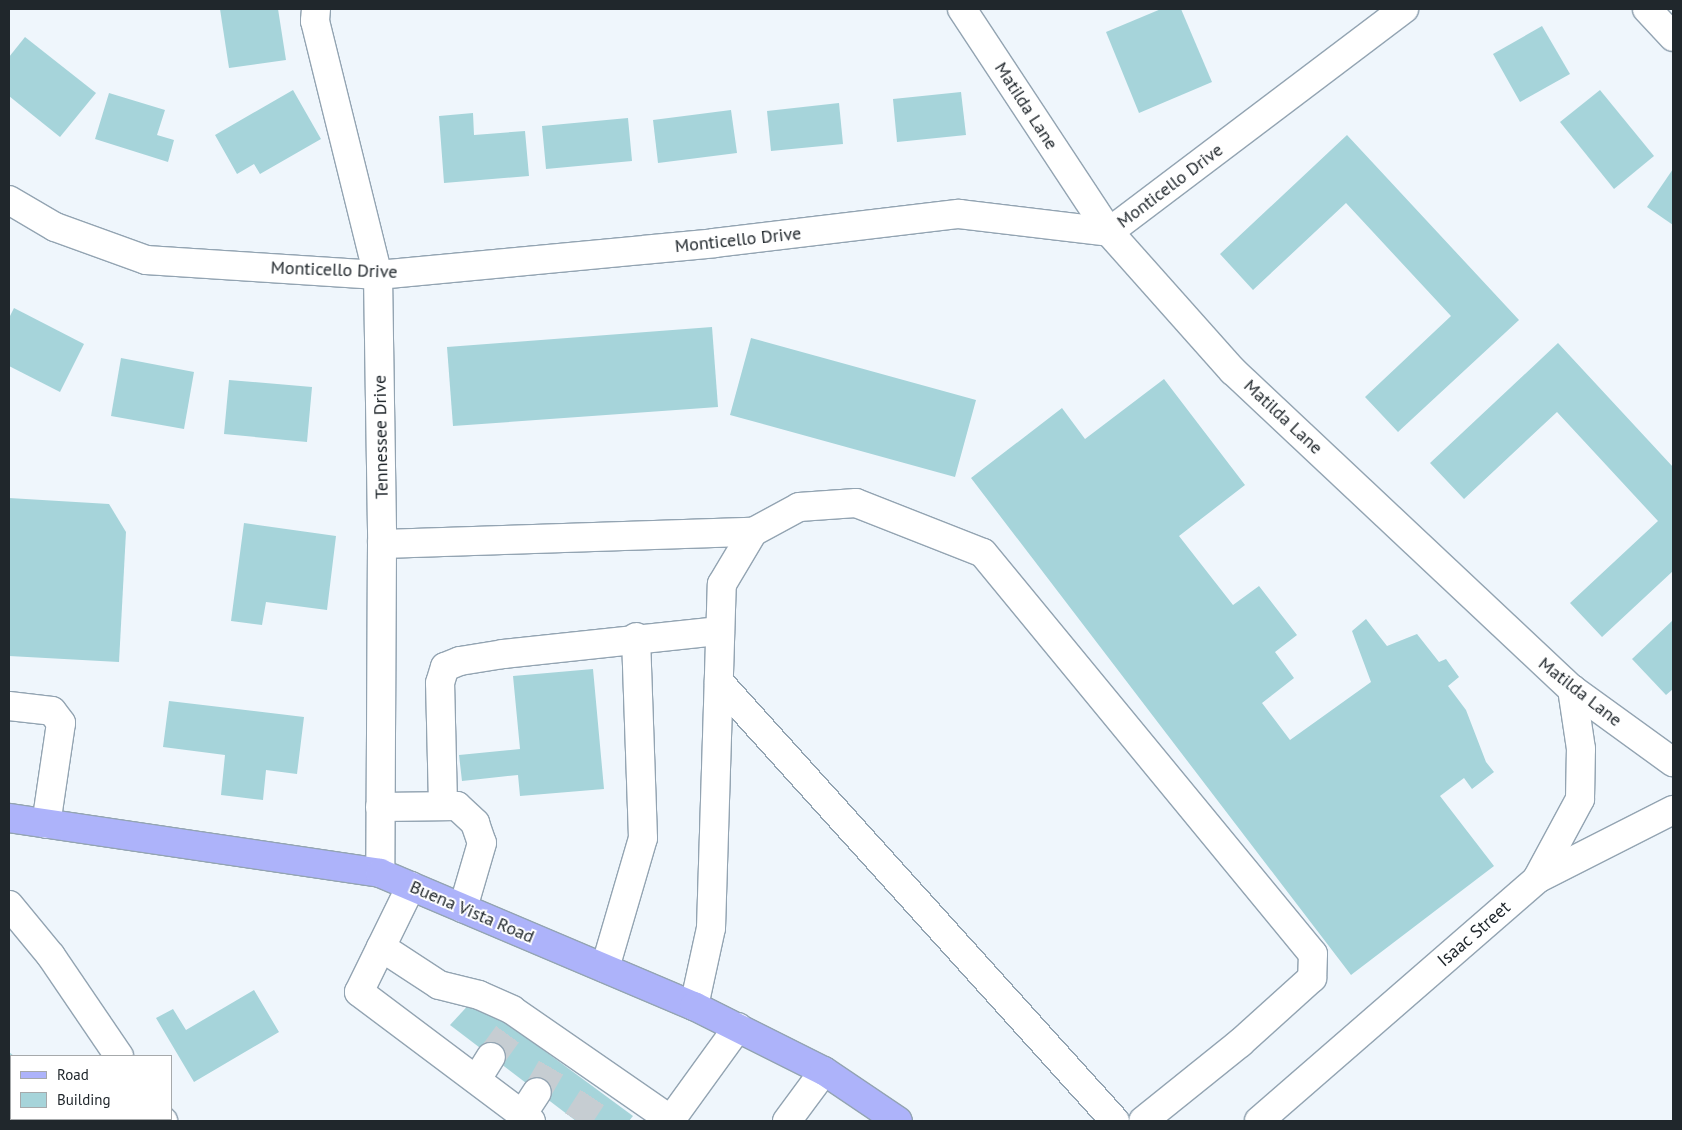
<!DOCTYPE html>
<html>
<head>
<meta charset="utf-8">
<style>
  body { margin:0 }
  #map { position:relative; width:1682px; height:1130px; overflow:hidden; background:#eff6fc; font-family:"PT Sans",sans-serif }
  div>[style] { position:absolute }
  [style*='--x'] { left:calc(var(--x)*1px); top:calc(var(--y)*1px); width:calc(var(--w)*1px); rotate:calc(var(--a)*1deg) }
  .building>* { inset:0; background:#a6d4da }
  .minor-tunnel>* { height:28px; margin-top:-14px; transform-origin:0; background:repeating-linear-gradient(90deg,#c6cdd2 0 28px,transparent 0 42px) }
  .roads { filter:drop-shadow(1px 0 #93a4b2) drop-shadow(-1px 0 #93a4b2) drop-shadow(0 1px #93a4b2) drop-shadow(0 -1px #93a4b2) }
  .minor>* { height:28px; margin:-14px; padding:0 14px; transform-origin:14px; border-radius:14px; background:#fff }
  .major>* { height:28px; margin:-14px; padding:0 14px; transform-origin:14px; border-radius:14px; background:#adb3fa }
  span { translate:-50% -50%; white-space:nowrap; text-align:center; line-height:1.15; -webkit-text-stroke:4px #fff; paint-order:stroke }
  .street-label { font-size:18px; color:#20272c }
  .frame { position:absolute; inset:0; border:10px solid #20272c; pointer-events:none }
  .legend { position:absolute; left:10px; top:1055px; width:162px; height:65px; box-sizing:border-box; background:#fff; border:1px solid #a6a9ab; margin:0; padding:6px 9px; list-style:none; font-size:15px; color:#20272c }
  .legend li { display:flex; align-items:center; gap:10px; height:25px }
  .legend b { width:25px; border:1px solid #a6a9ab }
</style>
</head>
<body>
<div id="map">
  <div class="building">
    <div style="clip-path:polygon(220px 9px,278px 9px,286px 60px,229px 68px)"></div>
    <div style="clip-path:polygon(1161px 9px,1181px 9px,1212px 82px,1139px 113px,1106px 32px)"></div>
    <div style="clip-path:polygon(1542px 26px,1570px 74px,1520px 102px,1493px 54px)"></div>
    <div style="clip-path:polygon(25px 37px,96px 93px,60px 137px,9px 96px,9px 57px)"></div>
    <div style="clip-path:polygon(293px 90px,321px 139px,260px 174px,254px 164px,237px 174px,215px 135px)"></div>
    <div style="clip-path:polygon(1600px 90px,1654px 156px,1614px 189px,1560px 122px)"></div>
    <div style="clip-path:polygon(961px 92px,966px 135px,897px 142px,893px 99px)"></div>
    <div style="clip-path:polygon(109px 93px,165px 110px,157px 135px,174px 140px,168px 162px,95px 139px)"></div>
    <div style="clip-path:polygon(839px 103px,843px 144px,771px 151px,767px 111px)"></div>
    <div style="clip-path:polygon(731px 110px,737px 153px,658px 163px,653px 120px)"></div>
    <div style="clip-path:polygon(473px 113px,474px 135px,525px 131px,529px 176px,444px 183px,439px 116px)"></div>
    <div style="clip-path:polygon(628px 118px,632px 161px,546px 169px,542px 126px)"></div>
    <div style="clip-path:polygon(1347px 135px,1519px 320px,1398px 432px,1365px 397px,1451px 316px,1346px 203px,1253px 290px,1220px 254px)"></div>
    <div style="clip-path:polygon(1673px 169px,1673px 225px,1647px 207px)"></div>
    <div style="clip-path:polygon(14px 308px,84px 344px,60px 392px,9px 366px,9px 318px)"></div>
    <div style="clip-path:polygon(712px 327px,718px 407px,453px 426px,447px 347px)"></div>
    <div style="clip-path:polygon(751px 338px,976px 400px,955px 477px,730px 415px)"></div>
    <div style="clip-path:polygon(1558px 343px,1673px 467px,1673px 571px,1602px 637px,1570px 603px,1658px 521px,1557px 412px,1464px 499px,1430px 463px)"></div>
    <div style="clip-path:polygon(121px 358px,194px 372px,184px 429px,111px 416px)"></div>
    <div style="clip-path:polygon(1164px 379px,1245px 485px,1179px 536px,1233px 605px,1259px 586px,1297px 635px,1275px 652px,1294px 678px,1262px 703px,1290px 740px,1371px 682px,1352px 631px,1366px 619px,1387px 646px,1417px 634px,1439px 662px,1446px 659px,1459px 677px,1448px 686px,1466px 710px,1486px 762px,1494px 772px,1472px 789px,1464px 778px,1440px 796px,1494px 866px,1351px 975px,971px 478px,1062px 408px,1085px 439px)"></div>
    <div style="clip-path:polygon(229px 380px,312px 387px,307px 442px,224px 434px)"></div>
    <div style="clip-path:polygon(9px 498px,109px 504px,126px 532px,119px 662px,9px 656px)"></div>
    <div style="clip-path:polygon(244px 523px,336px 536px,327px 610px,266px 602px,262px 625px,231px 621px)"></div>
    <div style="clip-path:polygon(1673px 620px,1673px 689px,1666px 695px,1632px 659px)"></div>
    <div style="clip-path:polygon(593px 669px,604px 789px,520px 796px,518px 775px,462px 781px,459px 755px,520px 749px,513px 676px)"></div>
    <div style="clip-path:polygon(169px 701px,304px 717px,297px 774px,266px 770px,263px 800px,221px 795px,225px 755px,163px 747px)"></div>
    <div style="clip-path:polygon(254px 990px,279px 1032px,194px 1082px,156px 1018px,173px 1009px,186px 1030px)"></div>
    <div style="clip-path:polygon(474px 999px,633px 1116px,629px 1121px,576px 1121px,450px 1025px)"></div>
    <div style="clip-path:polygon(9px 1052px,14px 1056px,11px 1056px,11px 1119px,98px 1119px,96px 1121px,9px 1121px)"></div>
  </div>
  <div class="minor-tunnel">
    <div style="--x:491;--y:1057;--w:37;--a:-54"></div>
    <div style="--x:537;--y:1092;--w:38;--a:-60"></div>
    <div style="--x:577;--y:1121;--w:38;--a:-57"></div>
  </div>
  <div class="roads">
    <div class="minor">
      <div style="--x:316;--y:9;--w:12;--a:95"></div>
      <div style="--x:315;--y:21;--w:262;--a:76.1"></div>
      <div style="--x:378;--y:275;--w:269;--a:89.1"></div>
      <div style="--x:382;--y:544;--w:329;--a:90.3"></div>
      <div style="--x:962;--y:9;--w:267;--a:56.6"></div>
      <div style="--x:1109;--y:232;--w:186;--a:48.3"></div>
      <div style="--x:1233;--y:371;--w:465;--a:43.2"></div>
      <div style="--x:1572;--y:689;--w:125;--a:35.9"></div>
      <div style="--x:1647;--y:9;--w:38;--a:47"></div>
      <div style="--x:9;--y:200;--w:53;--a:30.4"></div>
      <div style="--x:55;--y:227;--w:97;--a:19.9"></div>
      <div style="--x:146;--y:260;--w:232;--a:3.7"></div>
      <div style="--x:378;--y:275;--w:338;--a:-5.4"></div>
      <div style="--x:714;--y:243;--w:247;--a:-6.8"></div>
      <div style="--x:959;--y:214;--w:151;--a:6.8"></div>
      <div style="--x:1109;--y:232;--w:370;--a:-37.1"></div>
      <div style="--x:382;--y:544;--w:371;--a:-1.9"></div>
      <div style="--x:719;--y:682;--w:591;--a:47.95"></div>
      <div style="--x:9;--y:706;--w:43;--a:6.6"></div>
      <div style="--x:52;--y:711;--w:15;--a:53"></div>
      <div style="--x:61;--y:723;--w:102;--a:98.4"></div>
      <div style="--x:443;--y:804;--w:121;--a:-91.4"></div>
      <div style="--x:440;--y:683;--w:17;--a:-73"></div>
      <div style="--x:445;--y:667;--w:16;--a:-22"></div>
      <div style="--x:460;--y:661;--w:44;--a:-9.2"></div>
      <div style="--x:503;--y:654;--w:218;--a:-6.1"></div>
      <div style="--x:380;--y:807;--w:77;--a:-0.7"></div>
      <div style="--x:457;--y:806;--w:25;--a:43"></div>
      <div style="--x:475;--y:823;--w:21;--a:71"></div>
      <div style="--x:482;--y:843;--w:68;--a:106.3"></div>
      <div style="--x:1537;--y:879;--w:153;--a:-26.9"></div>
      <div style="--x:411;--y:886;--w:118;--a:116.1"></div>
      <div style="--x:359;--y:992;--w:215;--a:36.9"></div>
      <div style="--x:9;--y:905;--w:66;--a:50.5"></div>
      <div style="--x:51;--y:956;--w:121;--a:55.8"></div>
      <div style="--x:381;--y:947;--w:69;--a:33.2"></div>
      <div style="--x:439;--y:985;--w:41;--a:14"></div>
      <div style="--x:479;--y:995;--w:36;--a:24"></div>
      <div style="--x:512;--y:1010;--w:193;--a:34.7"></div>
      <div style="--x:605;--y:968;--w:135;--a:-73.7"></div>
      <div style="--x:643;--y:838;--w:201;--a:-92"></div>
      <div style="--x:694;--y:1006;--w:80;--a:-77.7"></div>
      <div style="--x:711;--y:928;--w:344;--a:-88.2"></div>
      <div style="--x:722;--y:584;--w:61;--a:-59.2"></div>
      <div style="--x:753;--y:532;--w:52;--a:-28.5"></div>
      <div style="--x:799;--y:507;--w:57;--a:-4"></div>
      <div style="--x:856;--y:503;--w:136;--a:21.5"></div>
      <div style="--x:983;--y:553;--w:519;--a:50.55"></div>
      <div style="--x:1313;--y:954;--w:24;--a:92"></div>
      <div style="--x:1312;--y:978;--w:97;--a:137.9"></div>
      <div style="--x:1240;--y:1043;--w:124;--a:141.2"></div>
      <div style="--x:477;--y:1079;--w:26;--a:-58"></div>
      <div style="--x:522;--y:1115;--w:27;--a:-57"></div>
      <div style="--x:161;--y:1119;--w:3;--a:45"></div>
      <div style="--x:670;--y:1121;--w:116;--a:-54.1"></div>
      <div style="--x:787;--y:1121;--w:62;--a:-53.5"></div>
      <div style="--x:1259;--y:1121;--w:369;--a:-41"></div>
      <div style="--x:1537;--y:879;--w:91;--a:-61.7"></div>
      <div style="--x:1580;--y:799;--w:50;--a:-88.9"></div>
      <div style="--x:1581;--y:749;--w:61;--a:-98.5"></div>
    </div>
    <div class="major">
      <div style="--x:9;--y:818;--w:375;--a:8.4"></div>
      <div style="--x:380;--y:873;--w:341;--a:23"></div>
      <div style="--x:694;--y:1006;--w:145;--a:26.6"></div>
      <div style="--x:824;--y:1071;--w:89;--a:34"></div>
    </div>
  </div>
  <div class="street-label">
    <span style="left:1026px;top:106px;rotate:57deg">Matilda Lane</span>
    <span style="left:1170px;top:186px;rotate:-37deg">Monticello Drive</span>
    <span style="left:738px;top:240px;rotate:-6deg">Monticello Drive</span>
    <span style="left:334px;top:270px;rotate:2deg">Monticello Drive</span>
    <span style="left:1283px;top:417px;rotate:43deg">Matilda Lane</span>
    <span style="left:381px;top:437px;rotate:-91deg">Tennessee Drive</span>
    <span style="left:1580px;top:692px;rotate:38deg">Matilda Lane</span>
    <span style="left:472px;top:912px;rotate:23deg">Buena Vista Road</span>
    <span style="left:1474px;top:934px;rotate:-41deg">Isaac Street</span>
  </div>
  <div class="frame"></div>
  <ul class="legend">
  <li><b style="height:6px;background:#adb3fa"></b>Road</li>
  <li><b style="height:14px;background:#a6d4da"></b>Building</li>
  </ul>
</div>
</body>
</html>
